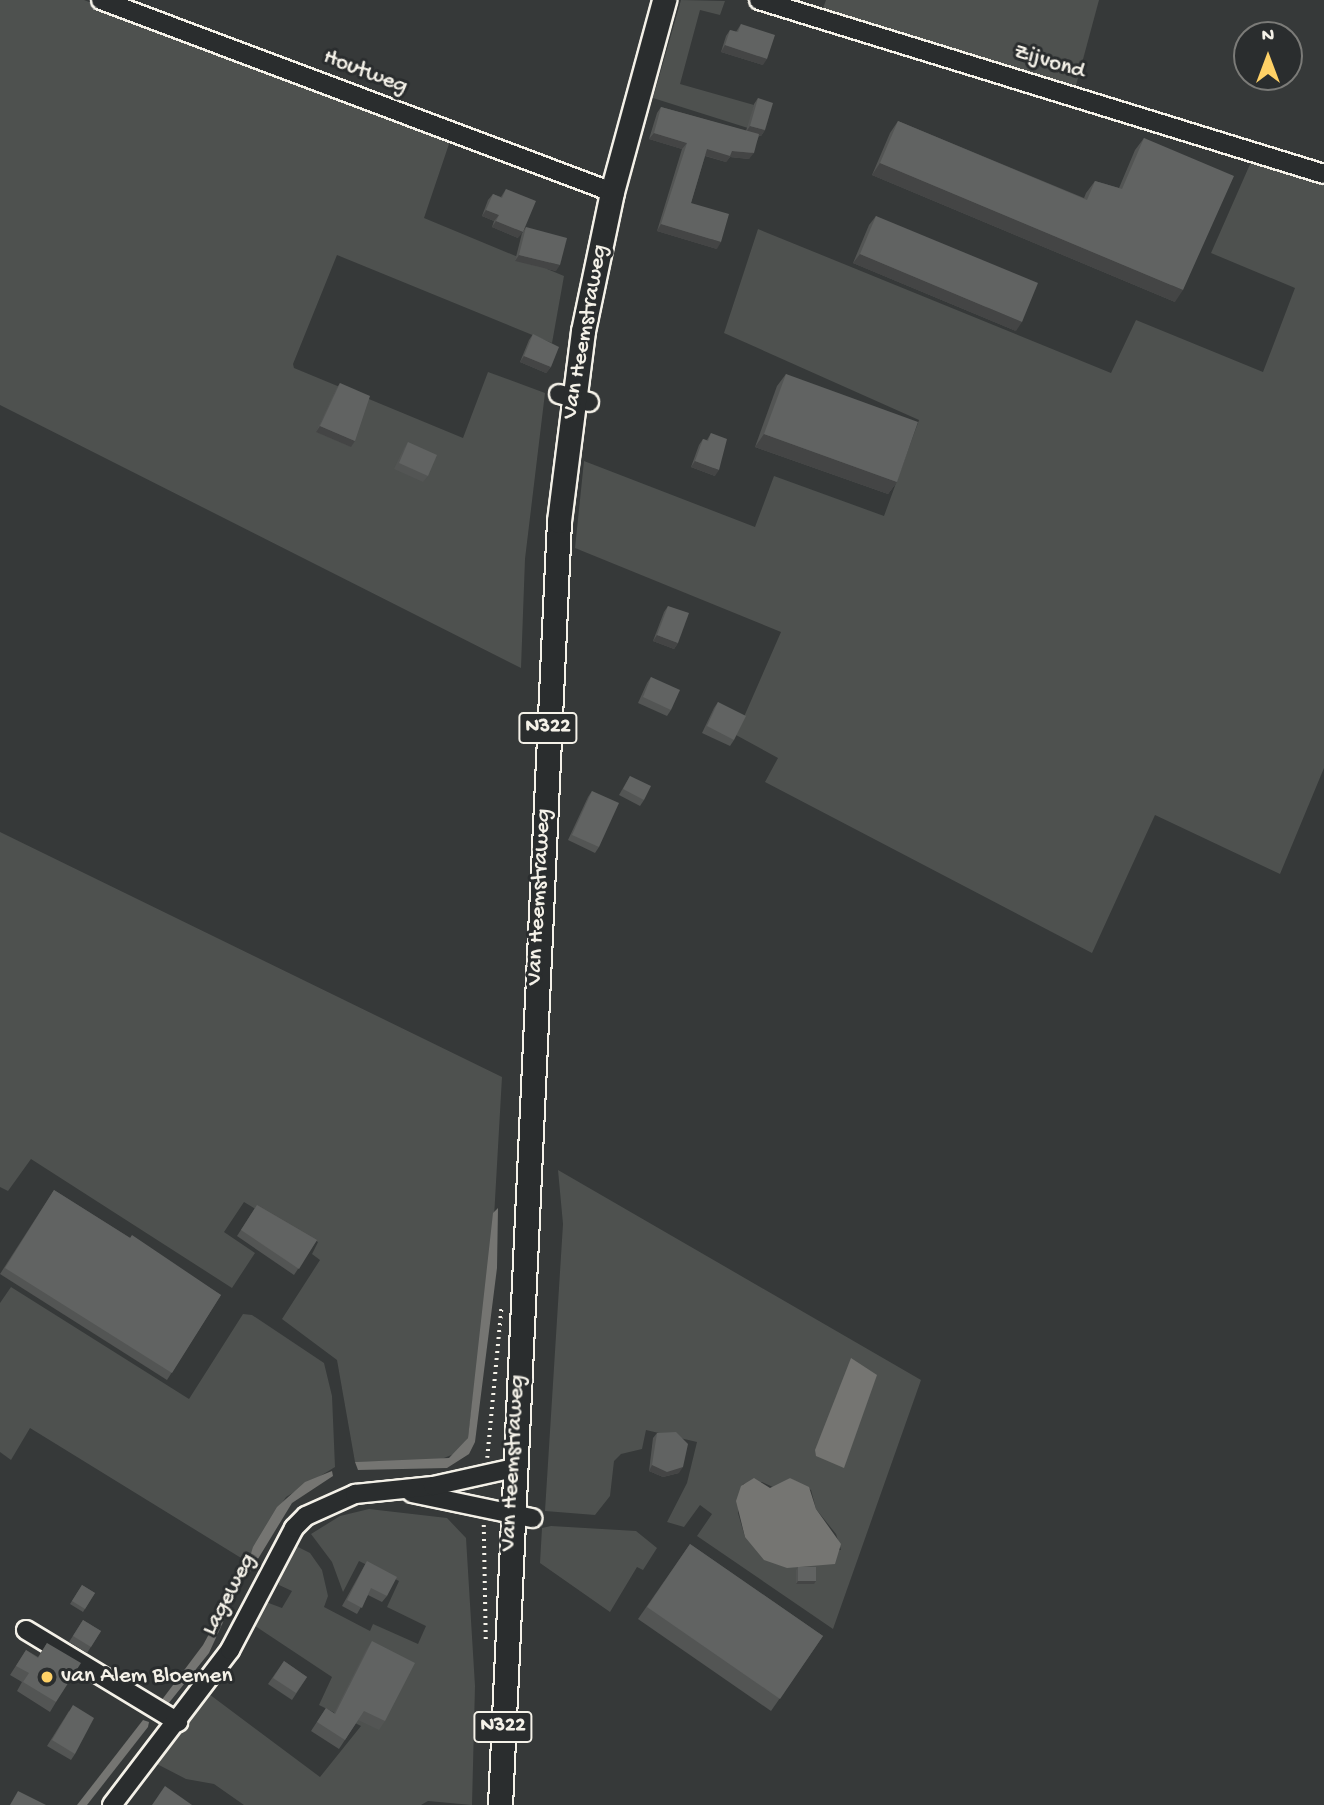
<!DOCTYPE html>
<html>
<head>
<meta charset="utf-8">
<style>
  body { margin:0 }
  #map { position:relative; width:1324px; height:1805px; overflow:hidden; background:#363939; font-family:"Gochi Hand",sans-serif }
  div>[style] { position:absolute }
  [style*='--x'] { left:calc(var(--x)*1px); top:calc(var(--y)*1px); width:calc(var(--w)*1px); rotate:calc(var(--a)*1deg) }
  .green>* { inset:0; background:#4e514f }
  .water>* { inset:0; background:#757572 }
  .path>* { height:3.5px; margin-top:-1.75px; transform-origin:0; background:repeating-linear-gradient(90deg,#f4f1e8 0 2px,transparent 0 7px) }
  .roads { filter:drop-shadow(2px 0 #f4f1e8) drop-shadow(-2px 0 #f4f1e8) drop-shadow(0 2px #f4f1e8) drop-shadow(0 -2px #f4f1e8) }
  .minor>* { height:18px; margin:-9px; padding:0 9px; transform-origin:9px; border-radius:9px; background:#2a2d2e }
  .major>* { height:23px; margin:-11.5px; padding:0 11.5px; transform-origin:11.5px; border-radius:11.5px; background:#2a2d2e }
  .wall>* { inset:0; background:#535554 }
  .shaded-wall>* { inset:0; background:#444545 }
  .building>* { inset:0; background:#616362 }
  .dots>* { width:19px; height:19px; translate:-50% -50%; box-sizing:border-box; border:4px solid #2a2d2e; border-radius:50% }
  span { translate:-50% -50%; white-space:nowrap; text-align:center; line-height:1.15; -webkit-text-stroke:6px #2a2d2e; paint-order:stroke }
  .shield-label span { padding:2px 5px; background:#2a2d2e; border:2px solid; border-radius:5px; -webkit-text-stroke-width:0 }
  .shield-label { font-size:21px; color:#f4f1e8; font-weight:700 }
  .street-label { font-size:23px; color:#f4f1e8 }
  .poi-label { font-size:23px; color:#f4f1e8 }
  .left { translate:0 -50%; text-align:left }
  .north { position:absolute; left:1233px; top:21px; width:70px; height:70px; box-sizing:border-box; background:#2a2d2e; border:2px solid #7b7b78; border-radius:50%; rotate:0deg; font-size:19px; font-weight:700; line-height:28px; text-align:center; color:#f4f1e8 }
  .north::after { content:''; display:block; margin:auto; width:24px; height:32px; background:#ffd166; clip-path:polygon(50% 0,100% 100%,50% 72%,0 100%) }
</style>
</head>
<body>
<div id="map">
  <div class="green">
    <div style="clip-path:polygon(0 0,84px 0,450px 141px,424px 218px,564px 276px,552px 343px,337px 255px,293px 364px,294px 368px,463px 438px,488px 372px,545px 393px,525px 559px,521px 668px,0 405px)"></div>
    <div style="clip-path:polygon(681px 0,725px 1px,720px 15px,700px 10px,680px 84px,754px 105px,748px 128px,653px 98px)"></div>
    <div style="clip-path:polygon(826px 0,1099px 0,1075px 89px,822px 11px)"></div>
    <div style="clip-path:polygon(1251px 162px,1324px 184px,1324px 768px,1280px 874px,1155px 815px,1092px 953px,765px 782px,778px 758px,736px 735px,781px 632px,575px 548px,584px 461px,755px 527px,774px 476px,884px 516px,919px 420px,724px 333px,758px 229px,1111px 373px,1136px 320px,1263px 372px,1295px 288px,1211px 253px)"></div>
    <div style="clip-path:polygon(0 832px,502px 1077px,493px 1235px,468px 1438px,459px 1452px,439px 1460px,355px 1462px,337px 1360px,282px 1319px,320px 1260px,312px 1254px,318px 1242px,293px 1227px,290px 1230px,244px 1202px,224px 1232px,255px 1253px,232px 1288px,31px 1159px,8px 1191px,0 1187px)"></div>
    <div style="clip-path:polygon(evenodd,558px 1170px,921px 1380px,833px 1629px,697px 1536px,712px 1514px,700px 1505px,684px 1527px,667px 1522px,687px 1483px,697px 1442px,646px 1430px,642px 1449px,621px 1454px,614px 1461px,610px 1496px,595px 1515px,545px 1511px,563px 1224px,558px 1170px,790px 1478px,811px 1490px,816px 1509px,836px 1534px,841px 1550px,745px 1537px,738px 1513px,743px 1484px,762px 1482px,775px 1488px,790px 1478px)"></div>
    <div style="clip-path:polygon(11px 1287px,189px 1399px,243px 1314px,252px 1315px,324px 1363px,332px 1396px,335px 1467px,286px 1497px,246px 1561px,30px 1428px,11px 1460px,0 1452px,0 1303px)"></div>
    <div style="clip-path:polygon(369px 1509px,447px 1518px,466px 1538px,475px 1686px,472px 1805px,428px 1801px,421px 1805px,244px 1805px,214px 1784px,186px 1779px,157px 1764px,209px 1694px,320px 1777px,361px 1726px,319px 1705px,332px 1677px,249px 1622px,258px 1605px,266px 1602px,282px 1608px,292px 1591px,279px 1585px,278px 1577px,294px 1545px,310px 1553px,322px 1570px,328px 1596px,324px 1607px,370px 1631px,373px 1624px,418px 1644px,426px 1626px,387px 1607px,399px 1581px,359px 1561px,343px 1592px,332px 1562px,311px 1534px,340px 1516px)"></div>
    <div style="clip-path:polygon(551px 1526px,636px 1531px,657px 1548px,643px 1570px,637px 1567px,610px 1612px,540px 1563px,542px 1528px)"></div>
  </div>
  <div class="water">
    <div style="clip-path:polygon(498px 1208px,497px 1268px,475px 1442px,469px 1454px,447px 1468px,358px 1470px,355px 1462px,449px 1458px,468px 1438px,493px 1213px)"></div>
    <div style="clip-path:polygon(851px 1358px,877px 1375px,844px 1468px,816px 1456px,815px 1450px)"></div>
    <div style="clip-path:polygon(332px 1471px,333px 1476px,292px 1503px,250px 1572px,245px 1572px,253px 1547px,277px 1507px,305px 1482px)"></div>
    <div style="clip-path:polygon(754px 1478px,770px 1488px,790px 1478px,809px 1487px,816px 1509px,841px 1544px,835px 1564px,787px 1568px,764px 1560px,745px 1537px,736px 1501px,741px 1486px)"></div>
    <div style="clip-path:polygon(240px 1585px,209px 1653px,168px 1704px,161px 1701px,203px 1645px,234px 1588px)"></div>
    <div style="clip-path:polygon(143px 1720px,149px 1722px,148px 1727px,87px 1805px,77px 1805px)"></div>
  </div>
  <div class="path">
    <div style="--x:487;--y:1458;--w:150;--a:-84.6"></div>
    <div style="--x:484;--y:1525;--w:118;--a:89"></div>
  </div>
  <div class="roads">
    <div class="minor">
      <div style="--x:101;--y:0;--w:546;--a:20.59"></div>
      <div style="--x:759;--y:0;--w:591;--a:17.12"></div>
      <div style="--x:559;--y:394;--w:31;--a:15"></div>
      <div style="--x:412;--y:1493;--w:123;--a:11.8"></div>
      <div style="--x:26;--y:1630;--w:178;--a:31.2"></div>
      <div style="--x:112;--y:1805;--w:195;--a:-52.7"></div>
      <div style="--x:230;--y:1650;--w:138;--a:-62.3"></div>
      <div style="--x:294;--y:1528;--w:17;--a:-45"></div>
      <div style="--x:306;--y:1516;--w:54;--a:-24.2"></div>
      <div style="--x:355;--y:1494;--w:78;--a:-5.9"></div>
      <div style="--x:433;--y:1486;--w:83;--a:-12.5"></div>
    </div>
    <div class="major">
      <div style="--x:500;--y:1805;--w:1285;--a:-87.37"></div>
      <div style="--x:559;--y:521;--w:192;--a:-82.8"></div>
      <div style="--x:583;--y:331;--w:142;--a:-78.2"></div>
      <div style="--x:612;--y:192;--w:199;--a:-74.8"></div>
    </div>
  </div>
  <div class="wall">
    <div style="clip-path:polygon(741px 24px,763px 65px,721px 52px,726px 36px,730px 30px,736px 32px)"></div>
    <div style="clip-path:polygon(758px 98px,765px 130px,761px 136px,759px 136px,749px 159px,730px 157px,726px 162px,705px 156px,691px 203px,717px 249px,657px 231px,682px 149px,649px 139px,657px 113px,661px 107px,746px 131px,754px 104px)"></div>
    <div style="clip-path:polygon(898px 121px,1084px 198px,1086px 193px,1095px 181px,1119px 188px,1135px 150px,1144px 138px,1175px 302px,872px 175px,890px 133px)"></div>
    <div style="clip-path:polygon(506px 189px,518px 238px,492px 227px,494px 221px,482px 216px,488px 200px,493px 194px,501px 197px)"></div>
    <div style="clip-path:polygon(876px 216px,1016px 331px,853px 263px,869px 225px)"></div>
    <div style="clip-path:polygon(526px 227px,556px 271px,515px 261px,522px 233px)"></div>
    <div style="clip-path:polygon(533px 334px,551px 367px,546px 373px,520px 362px,529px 340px)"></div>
    <div style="clip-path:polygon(786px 374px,897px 482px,888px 494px,755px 447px,777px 386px)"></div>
    <div style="clip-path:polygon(340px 383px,355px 441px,351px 447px,316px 432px,336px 389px)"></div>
    <div style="clip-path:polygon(711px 433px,715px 476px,691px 467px,699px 445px,703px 439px,707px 440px)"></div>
    <div style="clip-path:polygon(408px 442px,428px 476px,423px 482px,394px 469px,404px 448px)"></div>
    <div style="clip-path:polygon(668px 606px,678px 643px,674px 649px,653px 641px,664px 612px)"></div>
    <div style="clip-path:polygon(651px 677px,671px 710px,667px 716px,638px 703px,647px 683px)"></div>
    <div style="clip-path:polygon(718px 702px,734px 740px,730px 746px,702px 733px,714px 708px)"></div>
    <div style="clip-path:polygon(630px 776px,644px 800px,640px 806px,619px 795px)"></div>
    <div style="clip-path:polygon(592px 791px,599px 847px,595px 853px,568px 840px,588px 797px)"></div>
    <div style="clip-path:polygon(54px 1190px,221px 1295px,167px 1380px,0 1274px)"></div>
    <div style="clip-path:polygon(257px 1205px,317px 1240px,294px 1275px,237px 1236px)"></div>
    <div style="clip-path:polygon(657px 1433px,679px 1473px,663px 1477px,649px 1471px,653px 1438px)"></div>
    <div style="clip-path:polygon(690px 1544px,823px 1636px,771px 1711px,638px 1619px)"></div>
    <div style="clip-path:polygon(367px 1561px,387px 1596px,382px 1602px,368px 1595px,357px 1614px,342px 1606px)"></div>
    <div style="clip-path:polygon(798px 1567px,814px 1584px,796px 1584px,796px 1570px)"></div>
    <div style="clip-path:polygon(82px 1585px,95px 1593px,83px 1612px,70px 1604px)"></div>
    <div style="clip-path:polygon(83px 1620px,101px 1631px,87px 1653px,69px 1642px)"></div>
    <div style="clip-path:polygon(372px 1641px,385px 1721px,379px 1730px,358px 1720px,339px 1749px,311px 1731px,326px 1708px,334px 1713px,366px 1650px)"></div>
    <div style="clip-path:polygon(47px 1643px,56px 1702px,50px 1712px,17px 1691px,22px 1682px,10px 1675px,26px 1650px,38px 1657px)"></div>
    <div style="clip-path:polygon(284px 1661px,307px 1677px,292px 1700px,268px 1684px)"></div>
    <div style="clip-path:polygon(69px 1711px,75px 1754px,71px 1760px,47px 1746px)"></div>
  </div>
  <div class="shaded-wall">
    <div style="clip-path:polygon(725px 45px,767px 59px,763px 65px,721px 52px)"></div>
    <div style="clip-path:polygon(750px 126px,765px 130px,761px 136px,746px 132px)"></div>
    <div style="clip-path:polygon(654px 133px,687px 143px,682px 149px,649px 139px)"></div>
    <div style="clip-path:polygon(707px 149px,732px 151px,754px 153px,749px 159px,730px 157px,726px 162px,703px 155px)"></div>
    <div style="clip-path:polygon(880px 163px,1183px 290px,1175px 302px,872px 175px)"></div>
    <div style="clip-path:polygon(486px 210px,499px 215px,494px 221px,482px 216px)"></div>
    <div style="clip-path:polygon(496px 221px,523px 232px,518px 238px,492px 227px)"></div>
    <div style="clip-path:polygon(661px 224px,721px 242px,717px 249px,657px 231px)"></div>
    <div style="clip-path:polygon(860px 254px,1022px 322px,1016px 331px,853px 263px)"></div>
    <div style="clip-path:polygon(519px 255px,560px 265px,556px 271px,515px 261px)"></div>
    <div style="clip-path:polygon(524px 356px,551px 367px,546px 373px,520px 362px)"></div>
    <div style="clip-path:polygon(320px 426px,355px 441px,351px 447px,316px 432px)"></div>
    <div style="clip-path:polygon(764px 434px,897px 482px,888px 494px,755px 447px)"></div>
    <div style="clip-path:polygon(695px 461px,719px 470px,715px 476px,691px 467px)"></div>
    <div style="clip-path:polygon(657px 635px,678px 643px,674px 649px,653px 641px)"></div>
    <div style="clip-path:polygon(652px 1465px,683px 1467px,679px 1473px,663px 1477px,649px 1471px)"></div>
    <div style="clip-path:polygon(798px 1581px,816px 1581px,814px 1584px,796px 1584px)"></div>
  </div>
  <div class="building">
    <div style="clip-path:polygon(741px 24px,775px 35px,767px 59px,725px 45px,730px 30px,738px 32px)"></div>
    <div style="clip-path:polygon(758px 98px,773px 103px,765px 130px,750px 126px)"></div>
    <div style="clip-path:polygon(661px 107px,759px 134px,754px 153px,732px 151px,730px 156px,707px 149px,691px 203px,729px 214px,721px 242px,661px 224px,687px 143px,654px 133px)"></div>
    <div style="clip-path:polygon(898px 121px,1087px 200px,1095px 181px,1122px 189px,1144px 138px,1234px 176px,1183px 290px,880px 163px)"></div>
    <div style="clip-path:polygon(506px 189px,536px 201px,523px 232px,496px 221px,499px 215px,486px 210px,493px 194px,502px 198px)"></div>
    <div style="clip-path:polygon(876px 216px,1038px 283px,1022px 322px,860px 254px)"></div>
    <div style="clip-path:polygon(526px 227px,567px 238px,560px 265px,519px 255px)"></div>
    <div style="clip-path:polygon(533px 334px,559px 347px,551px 367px,524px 356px)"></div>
    <div style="clip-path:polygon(786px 374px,918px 422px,897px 482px,764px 434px)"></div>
    <div style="clip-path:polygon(340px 383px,370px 396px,355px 441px,320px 426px)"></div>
    <div style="clip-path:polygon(711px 433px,727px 439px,719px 470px,695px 461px,703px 439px,708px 441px)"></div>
    <div style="clip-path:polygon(408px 442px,437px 455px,428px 476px,399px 463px)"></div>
    <div style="clip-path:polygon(668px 606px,689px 613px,678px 643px,657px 635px)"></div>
    <div style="clip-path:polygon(651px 677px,680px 690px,671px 710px,643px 697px)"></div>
    <div style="clip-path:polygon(718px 702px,746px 716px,734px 740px,707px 726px)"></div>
    <div style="clip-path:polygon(630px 776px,651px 786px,644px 800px,623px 789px)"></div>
    <div style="clip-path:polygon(592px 791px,619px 803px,599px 847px,572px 835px)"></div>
    <div style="clip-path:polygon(54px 1190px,130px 1238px,132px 1235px,221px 1295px,172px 1373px,5px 1268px)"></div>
    <div style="clip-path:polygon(257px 1205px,317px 1240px,299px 1269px,241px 1230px)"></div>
    <div style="clip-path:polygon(676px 1432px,688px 1444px,683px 1467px,667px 1472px,652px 1465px,657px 1433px)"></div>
    <div style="clip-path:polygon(690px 1544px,823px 1636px,780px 1699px,647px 1607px)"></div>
    <div style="clip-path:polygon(367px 1561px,397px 1577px,387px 1596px,371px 1588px,362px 1608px,347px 1600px)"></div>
    <div style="clip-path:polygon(798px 1567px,816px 1567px,816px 1581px,798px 1581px)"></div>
    <div style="clip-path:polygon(82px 1585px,95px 1593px,85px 1609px,72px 1601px)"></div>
    <div style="clip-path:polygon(83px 1620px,101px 1631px,91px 1647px,73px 1636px)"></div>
    <div style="clip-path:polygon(372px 1641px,415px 1663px,385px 1721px,364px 1711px,345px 1740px,317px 1722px,326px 1708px,335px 1714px)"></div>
    <div style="clip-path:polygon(47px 1643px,81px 1663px,56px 1702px,23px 1682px,29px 1673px,16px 1666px,26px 1650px,38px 1658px)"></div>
    <div style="clip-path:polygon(284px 1661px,307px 1677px,296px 1693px,273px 1678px)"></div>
    <div style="clip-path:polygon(73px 1705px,94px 1718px,75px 1754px,52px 1740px)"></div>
    <div style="clip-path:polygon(165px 1786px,192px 1805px,152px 1805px)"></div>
    <div style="clip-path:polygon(18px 1791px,46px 1805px,10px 1805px)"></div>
  </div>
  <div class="dots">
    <div style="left:47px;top:1677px;background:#ffd166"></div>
  </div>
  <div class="shield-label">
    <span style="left:548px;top:728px">N322</span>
    <span style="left:503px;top:1727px">N322</span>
  </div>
  <div class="street-label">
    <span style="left:1049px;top:63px;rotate:17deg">Zijvond</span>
    <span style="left:365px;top:73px;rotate:21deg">Houtweg</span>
    <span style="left:586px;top:332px;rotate:-80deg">Van Heemstraweg</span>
    <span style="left:540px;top:897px;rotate:-87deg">Van Heemstraweg</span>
    <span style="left:514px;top:1463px;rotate:-87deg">Van Heemstraweg</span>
    <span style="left:230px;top:1595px;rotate:-62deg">Lageweg</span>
  </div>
  <div class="poi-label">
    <span class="left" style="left:61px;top:1677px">van Alem Bloemen</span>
  </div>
  <div class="north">N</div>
</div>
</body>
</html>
